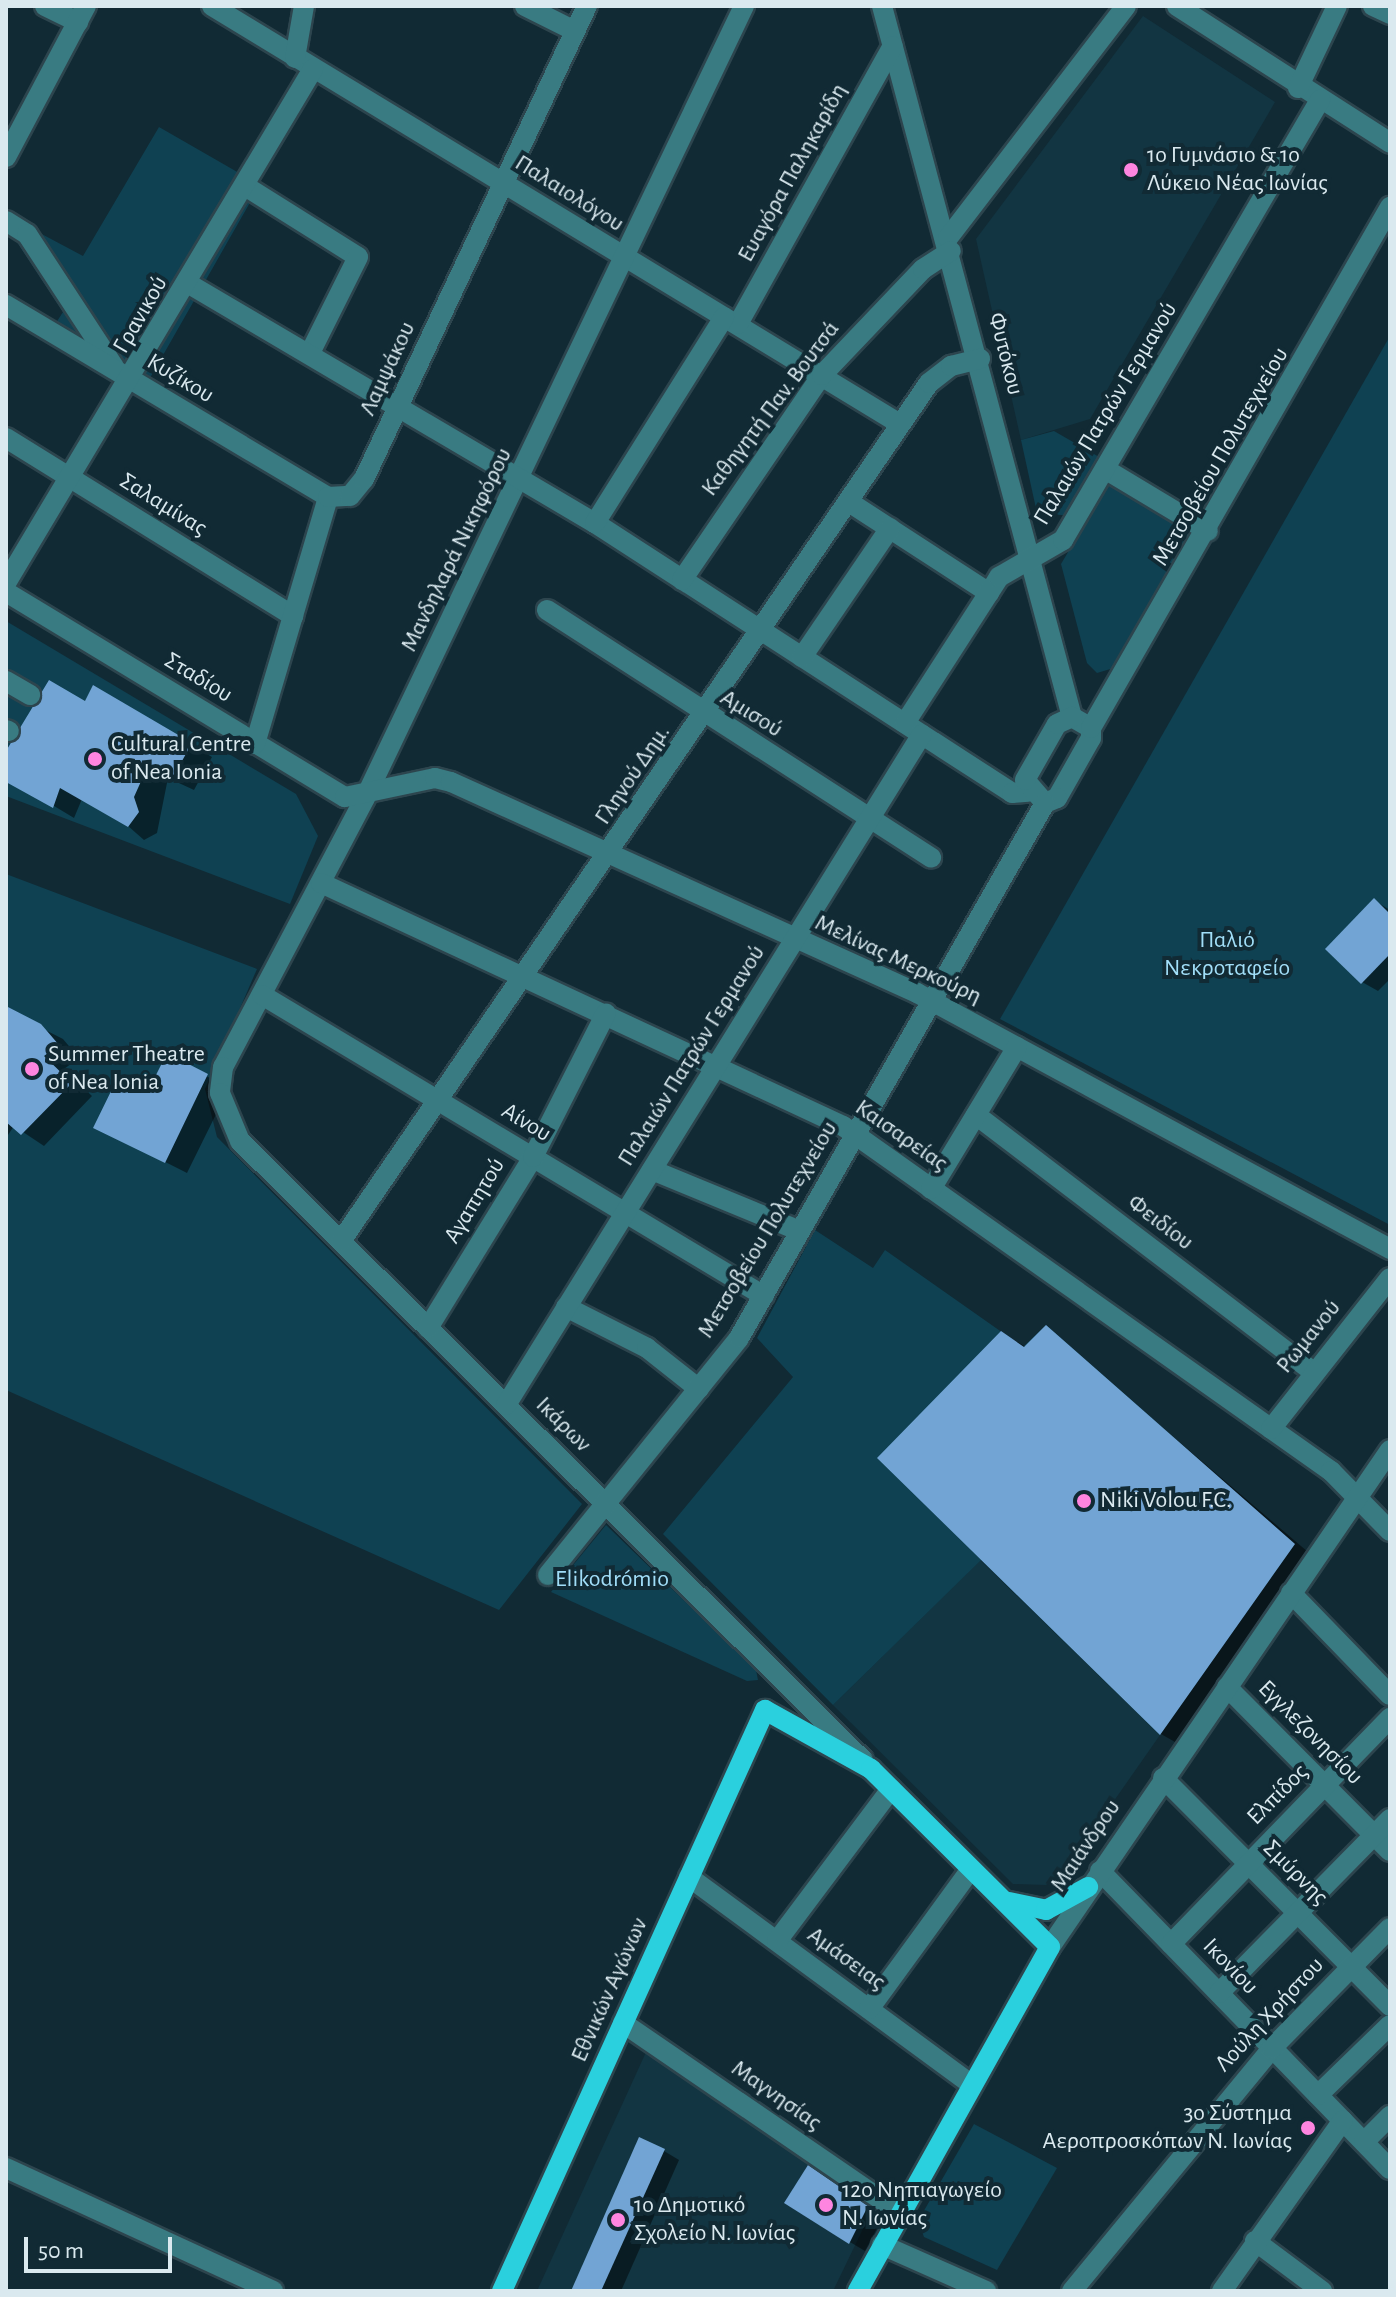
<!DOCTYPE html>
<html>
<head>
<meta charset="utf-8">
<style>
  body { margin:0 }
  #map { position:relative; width:1396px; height:2297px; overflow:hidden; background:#112a34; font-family:"Alegreya Sans",sans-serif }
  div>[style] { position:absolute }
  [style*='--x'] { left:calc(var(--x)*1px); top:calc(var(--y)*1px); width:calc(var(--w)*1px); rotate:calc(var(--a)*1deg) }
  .built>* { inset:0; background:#123542 }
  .green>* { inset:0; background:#0f4152 }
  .shadow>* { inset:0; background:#0007 }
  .building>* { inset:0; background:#72a4d4 }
  .roads { filter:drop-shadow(2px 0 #2d454e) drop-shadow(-2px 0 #2d454e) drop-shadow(0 2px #2d454e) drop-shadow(0 -2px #2d454e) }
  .minor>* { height:20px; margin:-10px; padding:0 10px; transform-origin:10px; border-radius:10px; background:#397b82 }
  .major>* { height:20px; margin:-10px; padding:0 10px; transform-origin:10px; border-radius:10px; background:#2ad0de }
  .dots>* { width:22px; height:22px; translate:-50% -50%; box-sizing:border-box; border:4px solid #112a34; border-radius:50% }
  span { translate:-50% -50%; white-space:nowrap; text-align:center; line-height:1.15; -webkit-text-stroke:8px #112a34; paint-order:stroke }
  .poi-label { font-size:24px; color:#dae9ef }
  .left { translate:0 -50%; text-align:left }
  .right { translate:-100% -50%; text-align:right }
  .street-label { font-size:24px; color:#dae9ef }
  .park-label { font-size:24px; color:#a1def8 }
  .frame { position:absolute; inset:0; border:8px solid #dae9ef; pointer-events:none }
  .scale { position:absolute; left:24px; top:2237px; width:148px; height:36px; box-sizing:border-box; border:4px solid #dae9ef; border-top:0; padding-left:10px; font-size:24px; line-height:28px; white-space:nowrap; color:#dae9ef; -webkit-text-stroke:6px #112a34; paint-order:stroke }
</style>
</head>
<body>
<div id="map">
  <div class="built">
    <div style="clip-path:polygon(1143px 16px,1275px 102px,1090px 419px,1021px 440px,976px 239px)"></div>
    <div style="clip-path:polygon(980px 1560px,1160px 1735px,1067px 1868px,1046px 1885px,1013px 1884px,833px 1705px)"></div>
    <div style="clip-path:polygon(647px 2050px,874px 2206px,833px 2291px,537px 2291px)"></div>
  </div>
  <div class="green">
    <div style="clip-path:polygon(159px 127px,260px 185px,146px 385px,52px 329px,63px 312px,17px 242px,36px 231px,83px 256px)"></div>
    <div style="clip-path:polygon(1390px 336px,1390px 1225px,1000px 1019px)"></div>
    <div style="clip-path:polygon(1054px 431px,1106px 461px,1073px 516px,1037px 513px,1021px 440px)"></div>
    <div style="clip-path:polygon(1110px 481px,1195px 532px,1117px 667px,1097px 673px,1087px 663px,1061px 564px)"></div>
    <div style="clip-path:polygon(6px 621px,296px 794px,318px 836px,290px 904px,6px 796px)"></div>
    <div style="clip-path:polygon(6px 874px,257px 969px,205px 1089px,217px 1137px,582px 1504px,499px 1610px,6px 1390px)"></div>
    <div style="clip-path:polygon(815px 1230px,873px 1268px,885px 1250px,1023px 1347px,1046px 1325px,1295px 1544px,1160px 1735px,981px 1560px,833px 1705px,663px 1534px,793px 1377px,757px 1338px)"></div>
    <div style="clip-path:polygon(606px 1525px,756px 1670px,758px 1680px,747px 1681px,551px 1592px)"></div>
    <div style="clip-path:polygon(974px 2124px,1057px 2168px,997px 2270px,924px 2237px,918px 2221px)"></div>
  </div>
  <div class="shadow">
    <div style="clip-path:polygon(94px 688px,212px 757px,194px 790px,168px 778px,157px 833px,144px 840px,112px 812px,82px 799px,74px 818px,6px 777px,6px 755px,86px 704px)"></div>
    <div style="clip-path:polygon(1375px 901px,1390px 910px,1390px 979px,1378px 991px,1362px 982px)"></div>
    <div style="clip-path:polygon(6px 1010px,63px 1039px,79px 1058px,64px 1069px,92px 1096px,44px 1146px,14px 1126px,6px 1138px)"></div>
    <div style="clip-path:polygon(168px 1056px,229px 1088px,187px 1173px,96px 1127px,148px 1096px)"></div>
    <div style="clip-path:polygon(1046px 1328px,1315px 1558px,1182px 1746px,1161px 1734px,880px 1458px,1002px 1333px,1026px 1347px)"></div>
    <div style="clip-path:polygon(664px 2151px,679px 2160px,621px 2291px,573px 2291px)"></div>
    <div style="clip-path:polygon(809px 2167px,883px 2217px,865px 2251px,850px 2242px)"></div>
  </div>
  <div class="building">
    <div style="clip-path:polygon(49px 680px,85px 701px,93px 685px,192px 743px,172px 779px,147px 768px,134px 797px,139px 812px,128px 827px,60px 788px,53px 808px,6px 782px,6px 751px)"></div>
    <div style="clip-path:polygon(1374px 898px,1390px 914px,1390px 954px,1361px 984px,1325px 949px)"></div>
    <div style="clip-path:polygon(6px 1006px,41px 1024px,59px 1045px,44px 1056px,72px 1083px,21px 1135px,6px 1122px)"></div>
    <div style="clip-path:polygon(167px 1053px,208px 1074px,165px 1163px,93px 1128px,117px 1079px,147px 1093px)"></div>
    <div style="clip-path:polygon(1046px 1325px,1295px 1544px,1160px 1735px,877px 1458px,1001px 1331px,1024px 1347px)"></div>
    <div style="clip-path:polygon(639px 2137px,665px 2149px,601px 2291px,571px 2291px)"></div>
    <div style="clip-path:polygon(808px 2165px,868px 2206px,849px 2244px,784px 2203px)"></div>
  </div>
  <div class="roads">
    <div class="minor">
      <div style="--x:45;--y:6;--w:37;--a:26"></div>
      <div style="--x:212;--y:6;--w:805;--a:31.28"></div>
      <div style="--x:525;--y:6;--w:56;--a:26.6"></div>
      <div style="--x:744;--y:6;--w:878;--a:115.57"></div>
      <div style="--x:365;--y:798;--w:304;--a:117.8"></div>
      <div style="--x:223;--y:1067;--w:26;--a:97"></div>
      <div style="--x:220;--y:1093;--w:52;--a:67.4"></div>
      <div style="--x:240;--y:1141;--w:878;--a:44.82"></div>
      <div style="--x:882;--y:6;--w:736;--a:75.04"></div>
      <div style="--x:1177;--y:6;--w:253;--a:32.7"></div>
      <div style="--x:1373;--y:6;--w:19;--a:25"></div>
      <div style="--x:295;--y:58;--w:53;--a:-80.2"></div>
      <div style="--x:1298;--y:88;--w:91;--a:-64.6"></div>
      <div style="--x:6;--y:157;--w:171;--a:-62.1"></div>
      <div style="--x:245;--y:186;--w:133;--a:32.1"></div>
      <div style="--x:358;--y:257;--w:107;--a:116.6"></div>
      <div style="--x:6;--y:221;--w:25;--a:32"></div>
      <div style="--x:27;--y:234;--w:159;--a:56.8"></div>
      <div style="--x:948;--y:238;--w:292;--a:-52.5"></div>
      <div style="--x:189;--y:284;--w:471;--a:30.5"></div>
      <div style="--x:595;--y:523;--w:497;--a:32.9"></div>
      <div style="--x:1012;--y:793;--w:16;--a:-4"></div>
      <div style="--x:6;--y:305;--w:375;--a:30.8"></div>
      <div style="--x:738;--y:324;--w:318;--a:-60.9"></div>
      <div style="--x:6;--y:438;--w:338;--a:31.8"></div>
      <div style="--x:1105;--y:469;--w:120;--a:31"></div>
      <div style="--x:849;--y:502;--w:167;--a:33"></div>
      <div style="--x:595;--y:523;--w:243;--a:-57.9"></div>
      <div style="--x:682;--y:580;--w:248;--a:-55.7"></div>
      <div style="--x:822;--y:375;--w:146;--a:-46.4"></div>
      <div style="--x:923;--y:269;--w:33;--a:-33"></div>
      <div style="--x:6;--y:583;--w:599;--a:-59.15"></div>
      <div style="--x:6;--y:592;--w:396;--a:31.2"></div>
      <div style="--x:345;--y:797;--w:92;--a:-11.9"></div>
      <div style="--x:435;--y:778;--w:16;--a:14"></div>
      <div style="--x:451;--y:782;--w:512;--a:24.36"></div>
      <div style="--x:917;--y:993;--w:538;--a:28.42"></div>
      <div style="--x:547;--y:610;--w:457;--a:32.8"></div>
      <div style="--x:802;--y:657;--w:156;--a:-55.7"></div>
      <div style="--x:6;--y:681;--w:28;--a:30"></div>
      <div style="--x:1072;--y:717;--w:22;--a:30"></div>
      <div style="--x:1091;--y:728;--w:10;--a:90"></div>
      <div style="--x:1091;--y:738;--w:69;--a:119.5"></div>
      <div style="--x:1057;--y:798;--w:13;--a:157"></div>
      <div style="--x:1045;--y:803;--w:30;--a:-131"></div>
      <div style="--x:1025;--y:780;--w:64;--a:-60.3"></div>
      <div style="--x:1057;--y:724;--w:17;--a:-25"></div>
      <div style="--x:905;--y:723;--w:174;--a:-57.2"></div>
      <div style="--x:999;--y:577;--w:74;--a:-30"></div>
      <div style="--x:1063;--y:540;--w:510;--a:-59.71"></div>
      <div style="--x:1091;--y:728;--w:601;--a:-60.15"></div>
      <div style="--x:6;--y:730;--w:3;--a:18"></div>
      <div style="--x:255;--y:744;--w:258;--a:-73.5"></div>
      <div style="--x:328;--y:497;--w:22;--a:-3"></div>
      <div style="--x:350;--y:496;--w:22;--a:-51"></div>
      <div style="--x:364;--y:479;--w:523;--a:-64.76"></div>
      <div style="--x:321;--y:883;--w:576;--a:24.96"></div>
      <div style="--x:843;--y:1126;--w:598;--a:35.26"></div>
      <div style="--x:1331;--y:1471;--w:84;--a:45.5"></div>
      <div style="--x:262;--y:995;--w:585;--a:30.95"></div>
      <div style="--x:976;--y:1115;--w:422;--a:37.3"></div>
      <div style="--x:652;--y:1170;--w:160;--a:22.4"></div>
      <div style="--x:931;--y:1189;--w:166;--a:-58.8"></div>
      <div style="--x:341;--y:1241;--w:1040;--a:-55.58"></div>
      <div style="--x:929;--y:383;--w:28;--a:-38"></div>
      <div style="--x:951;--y:366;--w:30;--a:-14"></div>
      <div style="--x:566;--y:1307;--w:91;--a:26.8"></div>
      <div style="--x:647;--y:1348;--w:66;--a:38.3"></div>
      <div style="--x:428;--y:1328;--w:201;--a:-58.4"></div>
      <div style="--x:533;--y:1157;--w:161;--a:-63.1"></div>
      <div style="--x:506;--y:1405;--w:789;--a:-58.2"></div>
      <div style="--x:1271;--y:1429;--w:192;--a:-51.8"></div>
      <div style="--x:548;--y:1575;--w:304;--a:-51.1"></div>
      <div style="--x:739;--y:1338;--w:616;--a:-60.23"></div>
      <div style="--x:1291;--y:1593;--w:142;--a:45.9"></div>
      <div style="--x:1227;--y:1687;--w:231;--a:45.2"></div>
      <div style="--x:1163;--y:1778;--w:322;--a:45.1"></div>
      <div style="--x:1100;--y:1871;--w:416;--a:45.8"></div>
      <div style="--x:689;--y:1877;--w:350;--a:36.3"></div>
      <div style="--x:777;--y:1941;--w:190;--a:-53.1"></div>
      <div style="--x:1171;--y:1944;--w:315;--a:-45.9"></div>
      <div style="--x:1050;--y:1947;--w:602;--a:-55.62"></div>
      <div style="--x:1219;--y:1993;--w:244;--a:-45.5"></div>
      <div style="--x:869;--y:2009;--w:173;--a:-53.9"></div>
      <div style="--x:623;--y:2023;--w:335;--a:34.4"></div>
      <div style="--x:1318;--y:2095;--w:100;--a:-44.2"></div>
      <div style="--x:1364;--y:2142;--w:37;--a:-45"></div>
      <div style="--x:6;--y:2168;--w:294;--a:24.7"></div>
      <div style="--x:1255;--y:2241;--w:84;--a:36.7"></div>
      <div style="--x:882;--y:2245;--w:114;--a:23.9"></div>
      <div style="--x:1072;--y:2291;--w:315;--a:-50.5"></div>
      <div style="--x:1272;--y:2048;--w:168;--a:-45.5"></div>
      <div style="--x:1222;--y:2291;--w:209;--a:-54.7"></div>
    </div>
    <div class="major">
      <div style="--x:1009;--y:1902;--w:38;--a:12"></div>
      <div style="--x:1046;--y:1910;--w:48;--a:-28.7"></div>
      <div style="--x:502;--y:2291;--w:638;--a:-65.65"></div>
      <div style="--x:765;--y:1710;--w:121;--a:29.1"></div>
      <div style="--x:871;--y:1769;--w:252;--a:44.8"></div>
      <div style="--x:1050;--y:1947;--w:394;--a:119.2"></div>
    </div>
  </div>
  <div class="dots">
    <div style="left:1131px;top:170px;background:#fe85e0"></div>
    <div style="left:95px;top:759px;background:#fe85e0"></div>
    <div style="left:32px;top:1069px;background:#fe85e0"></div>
    <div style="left:1084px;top:1501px;background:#fe85e0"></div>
    <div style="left:1308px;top:2128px;background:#fe85e0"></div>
    <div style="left:826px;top:2205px;background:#fe85e0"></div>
    <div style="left:618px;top:2220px;background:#fe85e0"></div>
  </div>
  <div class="poi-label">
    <span class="left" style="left:1147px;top:170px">1ο Γυμνάσιο &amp; 1ο<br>Λύκειο Νέας Ιωνίας</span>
    <span class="left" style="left:111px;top:759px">Cultural Centre<br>of Nea Ionia</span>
    <span class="left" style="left:48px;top:1069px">Summer Theatre<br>of Nea Ionia</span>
    <span class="left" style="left:1100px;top:1501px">Niki Volou F.C.</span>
    <span class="right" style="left:1292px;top:2128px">3ο Σύστημα<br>Αεροπροσκόπων Ν. Ιωνίας</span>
    <span class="left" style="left:842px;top:2205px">12ο Νηπιαγωγείο<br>Ν. Ιωνίας</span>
    <span class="left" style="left:634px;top:2220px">1ο Δημοτικό<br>Σχολείο Ν. Ιωνίας</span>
  </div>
  <div class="street-label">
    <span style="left:793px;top:173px;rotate:-61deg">Ευαγόρα Παληκαρίδη</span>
    <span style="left:569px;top:194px;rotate:32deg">Παλαιολόγου</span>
    <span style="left:141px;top:315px;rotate:-60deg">Γρανικού</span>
    <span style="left:1005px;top:354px;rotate:76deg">Φυτόκου</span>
    <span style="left:388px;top:369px;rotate:-65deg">Λαμψάκου</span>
    <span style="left:180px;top:379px;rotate:31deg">Κυζίκου</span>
    <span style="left:771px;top:409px;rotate:-53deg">Καθηγητή Παν. Βουτσά</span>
    <span style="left:1106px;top:414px;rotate:-59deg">Παλαιών Πατρών Γερμανού</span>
    <span style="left:1221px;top:457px;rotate:-60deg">Μετσοβείου Πολυτεχνείου</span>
    <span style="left:163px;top:505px;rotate:32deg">Σαλαμίνας</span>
    <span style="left:457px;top:550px;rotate:-64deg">Μανδηλαρά Νικηφόρου</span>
    <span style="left:198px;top:678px;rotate:31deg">Σταδίου</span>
    <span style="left:751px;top:714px;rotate:32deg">Αμισού</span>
    <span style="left:633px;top:775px;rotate:-56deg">Γληνού Δημ.</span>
    <span style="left:898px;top:960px;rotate:25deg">Μελίνας Μερκούρη</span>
    <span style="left:692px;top:1056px;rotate:-58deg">Παλαιών Πατρών Γερμανού</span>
    <span style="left:526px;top:1123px;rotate:31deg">Αίνου</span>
    <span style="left:901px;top:1136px;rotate:35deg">Καισαρείας</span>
    <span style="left:475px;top:1201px;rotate:-59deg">Αγαπητού</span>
    <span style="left:1160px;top:1223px;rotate:37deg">Φειδίου</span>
    <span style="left:768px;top:1230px;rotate:-59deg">Μετσοβείου Πολυτεχνείου</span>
    <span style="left:1309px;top:1337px;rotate:-51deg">Ρωμανού</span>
    <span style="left:563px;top:1425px;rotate:45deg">Ικάρων</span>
    <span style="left:1310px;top:1733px;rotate:45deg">Εγγλεζονησίου</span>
    <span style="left:1278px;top:1795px;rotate:-45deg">Ελπίδος</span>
    <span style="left:1086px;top:1846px;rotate:-56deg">Μαιάνδρου</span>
    <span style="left:1295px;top:1873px;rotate:45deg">Σμύρνης</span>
    <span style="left:846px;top:1959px;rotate:36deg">Αμάσειας</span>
    <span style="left:1230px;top:1967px;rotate:46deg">Ικονίου</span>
    <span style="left:610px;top:1990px;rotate:-66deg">Εθνικών Αγώνων</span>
    <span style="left:1270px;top:2015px;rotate:-47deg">Λούλη Χρήστου</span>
    <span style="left:776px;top:2096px;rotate:35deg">Μαγνησίας</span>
  </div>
  <div class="park-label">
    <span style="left:1227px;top:955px">Παλιό<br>Νεκροταφείο</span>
    <span style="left:612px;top:1580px">Elikodrómio</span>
  </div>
  <div class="frame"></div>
  <div class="scale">50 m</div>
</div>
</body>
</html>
